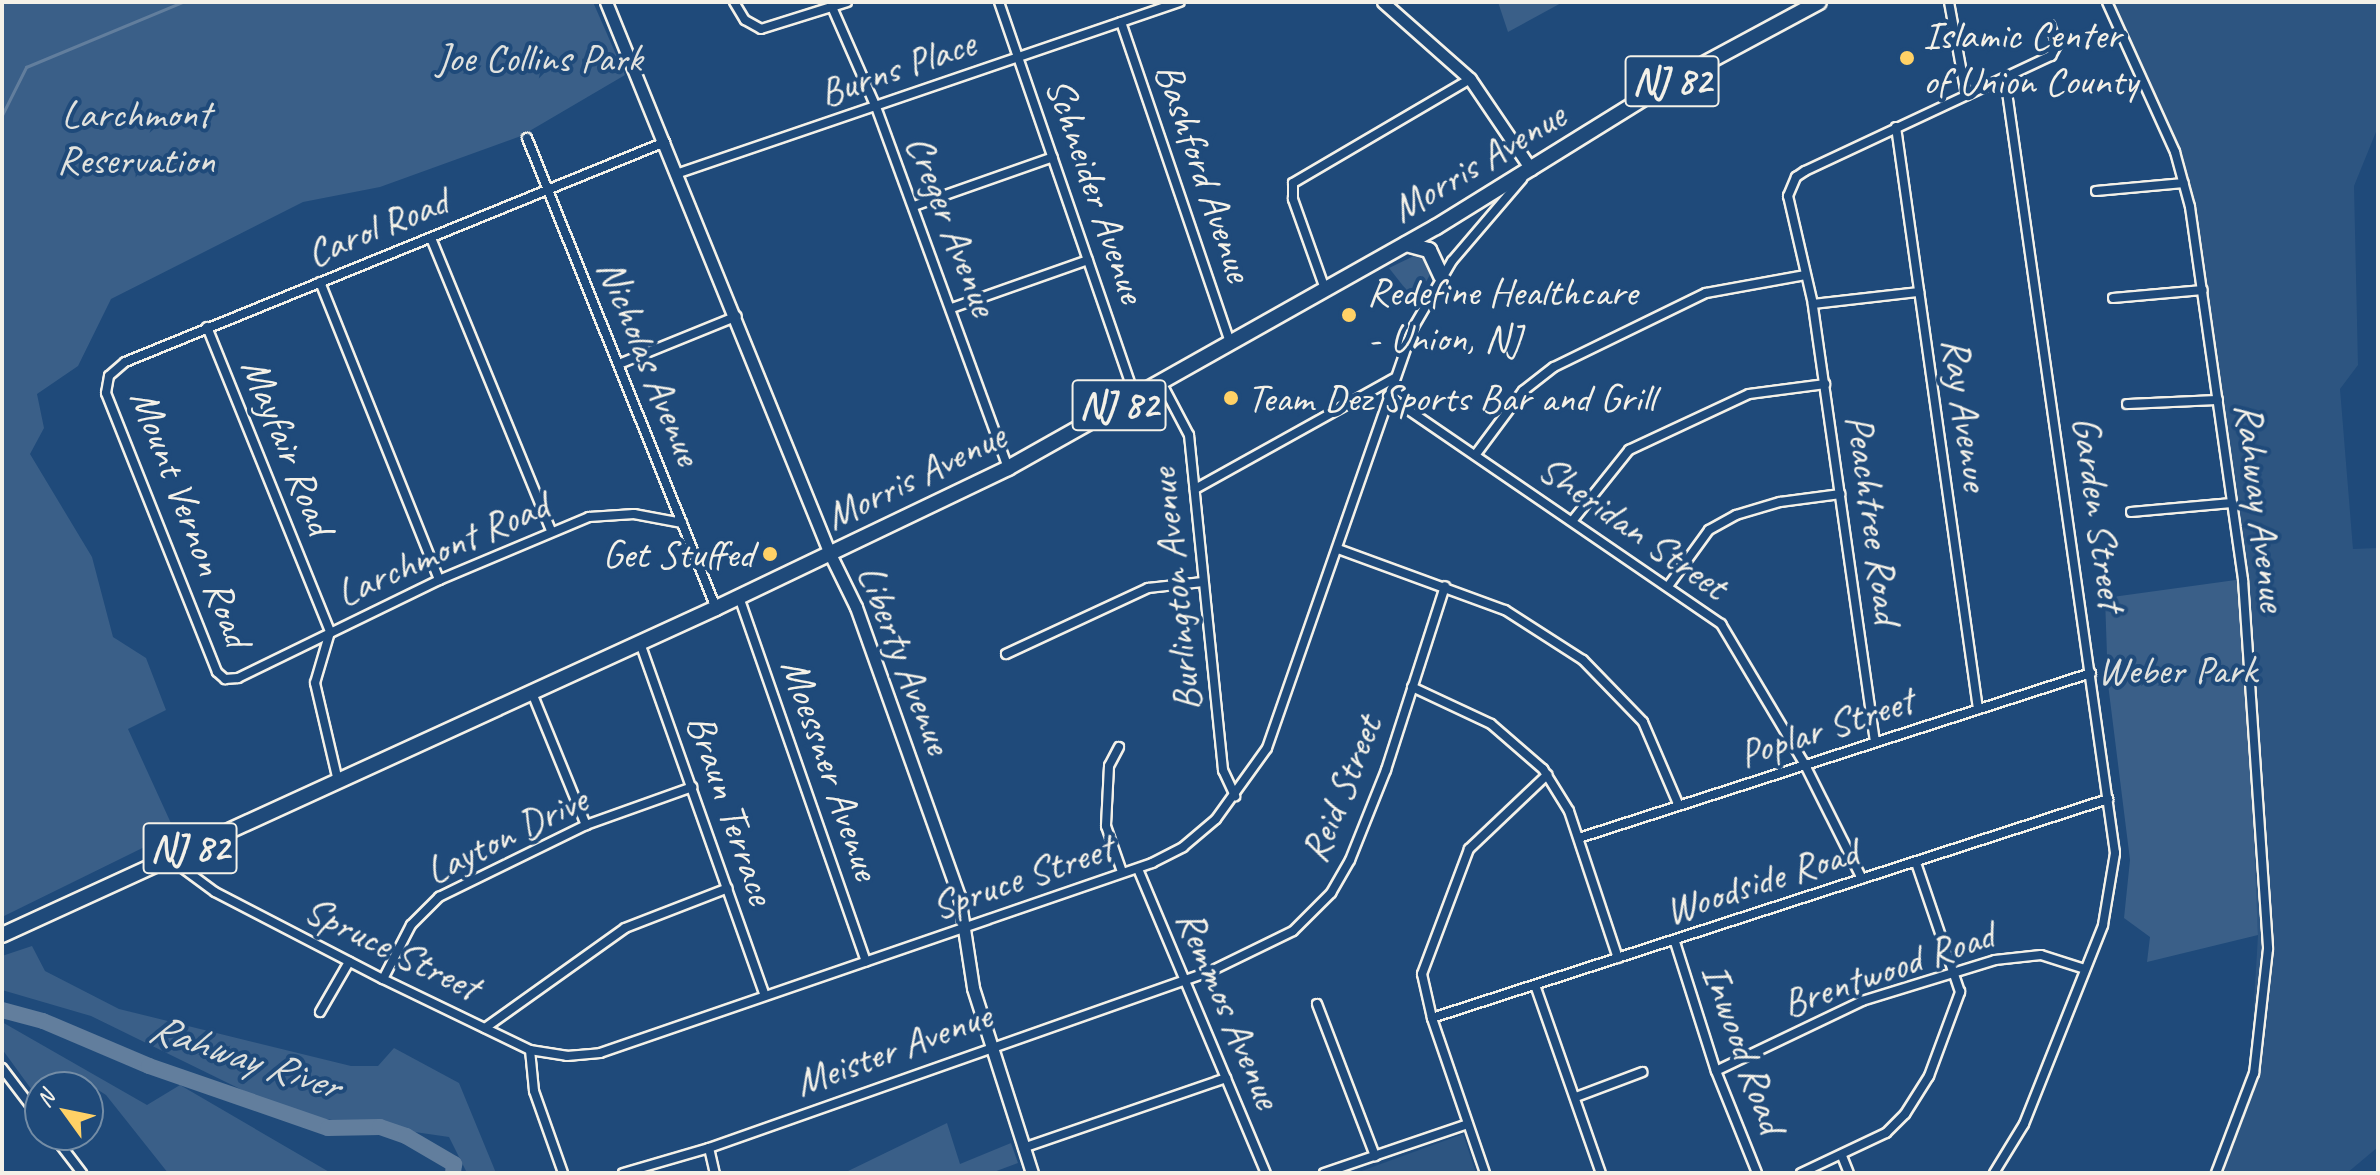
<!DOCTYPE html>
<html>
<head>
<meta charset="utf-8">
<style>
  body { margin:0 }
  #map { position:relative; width:2380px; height:1175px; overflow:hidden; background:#1f4a7a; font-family:Caveat,sans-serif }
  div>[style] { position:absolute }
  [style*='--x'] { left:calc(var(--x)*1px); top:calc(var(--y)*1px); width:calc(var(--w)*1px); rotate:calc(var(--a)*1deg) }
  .built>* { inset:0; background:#2d5581 }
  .green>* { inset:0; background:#3a5f88 }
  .stream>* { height:3px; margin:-1.5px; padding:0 1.5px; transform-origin:1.5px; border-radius:1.5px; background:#627e9d }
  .river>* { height:16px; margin:-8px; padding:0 8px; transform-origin:8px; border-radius:8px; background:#627e9d }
  .roads { filter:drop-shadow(2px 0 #f4f1e8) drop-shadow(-2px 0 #f4f1e8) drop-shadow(0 2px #f4f1e8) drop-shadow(0 -2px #f4f1e8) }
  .minor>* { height:8px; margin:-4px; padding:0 4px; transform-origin:4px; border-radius:4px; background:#1f4a7a }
  .tertiary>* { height:11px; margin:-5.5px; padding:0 5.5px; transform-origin:5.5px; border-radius:5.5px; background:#1f4a7a }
  .primary>* { height:14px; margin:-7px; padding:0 7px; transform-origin:7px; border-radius:7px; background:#1f4a7a }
  .dots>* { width:22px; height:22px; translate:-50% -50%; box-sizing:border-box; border:4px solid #1f4a7a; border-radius:50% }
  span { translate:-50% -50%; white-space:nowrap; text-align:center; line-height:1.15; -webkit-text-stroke:8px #1f4a7a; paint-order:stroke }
  .shield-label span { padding:2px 6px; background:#1f4a7a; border:2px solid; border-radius:6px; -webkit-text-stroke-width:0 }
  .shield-label { font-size:38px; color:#f4f1e8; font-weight:700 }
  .poi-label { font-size:40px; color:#f4f1e8 }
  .left { translate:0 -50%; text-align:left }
  .right { translate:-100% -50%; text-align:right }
  .park-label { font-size:40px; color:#e1e2de }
  .street-label { font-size:40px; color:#f4f1e8 }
  .water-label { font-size:42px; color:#dee0dd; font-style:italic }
  .frame { position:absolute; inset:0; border:4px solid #f4f1e8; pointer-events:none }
  .north { position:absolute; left:24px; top:1071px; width:80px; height:80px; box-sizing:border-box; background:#1f4a7a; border:2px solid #748da6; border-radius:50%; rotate:303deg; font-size:22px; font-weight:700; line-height:32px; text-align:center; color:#f4f1e8 }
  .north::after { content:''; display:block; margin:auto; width:28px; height:36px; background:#ffd166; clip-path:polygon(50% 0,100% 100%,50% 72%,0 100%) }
</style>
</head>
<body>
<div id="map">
  <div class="built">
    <div style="clip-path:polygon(2103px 2px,2378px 2px,2378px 127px,2354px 186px,2358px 365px,2340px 389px,2353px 549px,2378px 548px,2378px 1147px,2347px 1173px,2217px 1173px,2249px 1089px,2258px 935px,2243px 687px,2243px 579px,2189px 194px)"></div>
    <div style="clip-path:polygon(1463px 1134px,1476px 1173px,1356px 1173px)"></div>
  </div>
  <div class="green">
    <div style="clip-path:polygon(2px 2px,593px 2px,625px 75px,521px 136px,380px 187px,303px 202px,111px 299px,78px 366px,37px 394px,44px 428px,30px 454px,92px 557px,113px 637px,146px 658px,166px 710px,128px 729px,175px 832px,2px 917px)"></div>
    <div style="clip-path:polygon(1498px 2px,1563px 2px,1508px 32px)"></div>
    <div style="clip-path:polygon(1420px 253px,1435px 266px,1415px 301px,1389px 268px)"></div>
    <div style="clip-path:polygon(2243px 579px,2258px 935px,2147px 962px,2150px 937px,2124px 918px,2130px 860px,2108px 684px,2105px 598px)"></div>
    <div style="clip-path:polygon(32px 946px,45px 971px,119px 1009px,351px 1066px,378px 1066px,394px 1048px,459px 1083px,496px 1173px,467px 1173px,449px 1137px,291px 1114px,91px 1016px,2px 990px,2px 956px)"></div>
    <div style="clip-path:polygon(2px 1022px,147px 1105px,180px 1085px,331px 1173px,168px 1173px,106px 1095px,75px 1075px,54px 1087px,40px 1087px,37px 1097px,2px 1049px)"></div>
    <div style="clip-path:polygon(947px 1123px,960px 1164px,1011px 1143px,1018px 1163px,991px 1173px,844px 1173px)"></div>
  </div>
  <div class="stream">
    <div style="--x:2;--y:115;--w:54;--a:-63.4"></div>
    <div style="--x:26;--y:67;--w:169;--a:-22.6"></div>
  </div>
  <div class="river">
    <div style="--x:2;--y:1010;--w:42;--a:15"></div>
    <div style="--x:43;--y:1021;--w:115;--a:23"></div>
    <div style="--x:149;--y:1066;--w:189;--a:19.1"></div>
    <div style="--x:328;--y:1128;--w:52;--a:-1.1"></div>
    <div style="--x:380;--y:1127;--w:28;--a:19"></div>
    <div style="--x:406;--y:1136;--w:56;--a:30.3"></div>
    <div style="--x:454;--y:1164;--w:9;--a:96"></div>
  </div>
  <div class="roads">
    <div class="minor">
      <div style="--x:734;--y:2;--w:21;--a:59"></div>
      <div style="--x:745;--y:20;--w:18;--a:29"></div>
      <div style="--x:761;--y:29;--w:90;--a:-17.4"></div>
      <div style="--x:999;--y:2;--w:418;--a:71"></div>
      <div style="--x:1949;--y:2;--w:95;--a:79.6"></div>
      <div style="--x:2107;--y:2;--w:165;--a:65.6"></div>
      <div style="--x:2175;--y:152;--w:57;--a:74.7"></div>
      <div style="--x:2190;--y:207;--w:377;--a:81.9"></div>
      <div style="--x:2243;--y:580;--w:370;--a:86.1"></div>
      <div style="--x:2268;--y:949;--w:125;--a:96.4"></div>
      <div style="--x:2254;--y:1073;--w:107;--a:110.8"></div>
      <div style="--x:832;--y:7;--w:109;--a:66.3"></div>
      <div style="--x:876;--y:107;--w:384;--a:69.9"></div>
      <div style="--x:1121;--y:22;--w:339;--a:71.2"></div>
      <div style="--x:1896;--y:127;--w:588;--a:81.98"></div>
      <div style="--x:527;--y:138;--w:507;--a:68.09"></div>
      <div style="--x:665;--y:142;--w:583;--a:157.83"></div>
      <div style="--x:125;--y:362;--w:21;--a:139"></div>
      <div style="--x:109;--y:376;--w:17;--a:100"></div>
      <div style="--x:106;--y:393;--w:300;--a:68.3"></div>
      <div style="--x:217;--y:672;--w:11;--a:41"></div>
      <div style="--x:225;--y:679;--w:13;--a:-4"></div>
      <div style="--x:238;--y:678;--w:224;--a:-26"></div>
      <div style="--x:439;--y:580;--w:163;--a:-22.8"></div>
      <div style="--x:589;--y:517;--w:45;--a:-3.8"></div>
      <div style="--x:634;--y:514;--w:49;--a:10.6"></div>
      <div style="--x:679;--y:173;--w:529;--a:-18.85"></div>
      <div style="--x:2096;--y:191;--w:88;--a:-5.2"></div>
      <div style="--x:914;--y:206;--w:147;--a:-19.4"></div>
      <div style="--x:431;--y:238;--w:317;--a:67.7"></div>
      <div style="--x:320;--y:282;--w:321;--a:68.2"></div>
      <div style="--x:1325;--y:289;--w:96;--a:-109.6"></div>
      <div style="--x:1293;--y:199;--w:16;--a:-90"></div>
      <div style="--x:1293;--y:183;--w:205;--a:-30.4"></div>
      <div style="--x:2113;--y:298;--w:90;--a:-5.1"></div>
      <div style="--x:1813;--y:304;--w:107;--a:-6.5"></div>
      <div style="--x:952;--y:308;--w:144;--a:-19.4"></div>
      <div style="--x:207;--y:327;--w:329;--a:68"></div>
      <div style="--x:619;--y:364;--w:127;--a:-22.1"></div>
      <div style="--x:1161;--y:382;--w:60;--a:62.2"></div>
      <div style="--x:1189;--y:435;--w:337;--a:84.2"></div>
      <div style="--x:1223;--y:770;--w:29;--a:65"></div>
      <div style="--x:1388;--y:396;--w:404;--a:34.4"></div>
      <div style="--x:1721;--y:624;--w:164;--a:59.2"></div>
      <div style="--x:1805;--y:765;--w:127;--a:63.4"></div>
      <div style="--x:2127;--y:404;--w:91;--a:-2.5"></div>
      <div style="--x:1476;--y:454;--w:79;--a:-53.3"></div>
      <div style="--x:1523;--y:391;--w:39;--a:-38"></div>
      <div style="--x:1554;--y:367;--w:169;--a:-26"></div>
      <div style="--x:1706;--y:293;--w:101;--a:-10.3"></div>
      <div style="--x:1195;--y:489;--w:227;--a:-29.1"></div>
      <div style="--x:2131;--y:512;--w:101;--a:-5.1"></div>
      <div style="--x:1573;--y:520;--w:90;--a:-51.3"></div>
      <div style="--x:1629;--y:450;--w:132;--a:-25"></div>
      <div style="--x:1749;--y:394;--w:77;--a:-7.5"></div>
      <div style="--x:1338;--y:549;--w:178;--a:20.1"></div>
      <div style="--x:1505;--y:610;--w:93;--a:32.7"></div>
      <div style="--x:1583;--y:660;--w:86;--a:45.9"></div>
      <div style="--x:1643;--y:722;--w:91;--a:66.8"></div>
      <div style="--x:1669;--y:585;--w:68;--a:-54"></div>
      <div style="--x:1709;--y:530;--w:31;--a:-29"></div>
      <div style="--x:1736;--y:515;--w:46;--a:-16.5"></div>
      <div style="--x:1780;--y:502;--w:61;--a:-7.6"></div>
      <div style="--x:739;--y:597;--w:386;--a:70.8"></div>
      <div style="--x:330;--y:632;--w:53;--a:106.4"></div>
      <div style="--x:315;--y:683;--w:101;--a:76.8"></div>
      <div style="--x:640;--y:643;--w:374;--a:70.5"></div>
      <div style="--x:1006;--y:654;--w:157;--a:-24.9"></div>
      <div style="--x:1148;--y:588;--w:55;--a:-6.2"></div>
      <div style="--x:1412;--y:687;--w:87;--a:25.1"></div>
      <div style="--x:1491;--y:724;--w:69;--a:40.9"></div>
      <div style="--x:1543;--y:769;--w:49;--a:58.2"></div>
      <div style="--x:1569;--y:811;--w:155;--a:71.6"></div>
      <div style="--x:532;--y:693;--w:143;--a:67.8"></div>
      <div style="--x:1875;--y:742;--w:442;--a:-98.1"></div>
      <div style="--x:1813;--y:304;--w:111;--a:-103"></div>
      <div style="--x:1788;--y:196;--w:21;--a:-67"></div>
      <div style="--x:1796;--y:177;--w:11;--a:-34"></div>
      <div style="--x:1805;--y:171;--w:272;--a:-25.1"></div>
      <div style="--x:2051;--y:56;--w:13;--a:-61"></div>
      <div style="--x:2057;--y:45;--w:21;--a:-109"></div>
      <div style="--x:1119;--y:747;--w:21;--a:118"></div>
      <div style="--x:1109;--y:766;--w:60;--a:92.9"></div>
      <div style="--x:1106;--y:826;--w:49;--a:70.8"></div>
      <div style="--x:1579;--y:838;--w:538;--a:-17.86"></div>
      <div style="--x:169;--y:858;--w:57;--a:36.5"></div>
      <div style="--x:215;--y:892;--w:189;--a:27.4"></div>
      <div style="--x:383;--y:979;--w:163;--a:25.8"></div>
      <div style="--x:530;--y:1050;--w:37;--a:9"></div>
      <div style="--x:567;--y:1056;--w:33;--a:-5"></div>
      <div style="--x:600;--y:1053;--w:584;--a:-18.99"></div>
      <div style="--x:1152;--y:863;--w:35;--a:-27"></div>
      <div style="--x:1183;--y:847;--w:43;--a:-40.3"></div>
      <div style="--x:1216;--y:819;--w:87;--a:-54.3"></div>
      <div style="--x:1267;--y:748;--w:445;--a:-70.8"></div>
      <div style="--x:1413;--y:328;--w:78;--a:-59.8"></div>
      <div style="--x:1452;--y:261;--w:108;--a:-49.5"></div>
      <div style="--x:1138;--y:869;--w:330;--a:67.2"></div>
      <div style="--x:1675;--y:942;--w:135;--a:72.4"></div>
      <div style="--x:1716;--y:1071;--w:110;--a:68.1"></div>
      <div style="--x:383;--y:979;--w:61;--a:-62.6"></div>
      <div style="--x:411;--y:925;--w:40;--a:-45"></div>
      <div style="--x:439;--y:897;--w:164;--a:-26.1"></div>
      <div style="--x:586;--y:825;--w:113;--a:-19.7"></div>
      <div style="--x:1535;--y:985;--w:199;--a:70.7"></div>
      <div style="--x:1317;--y:1004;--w:163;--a:69.1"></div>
      <div style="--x:320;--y:1012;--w:58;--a:-59.9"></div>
      <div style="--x:1432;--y:1018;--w:711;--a:-17.95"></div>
      <div style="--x:485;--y:1028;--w:172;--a:-35.5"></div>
      <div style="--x:625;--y:928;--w:110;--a:-21.2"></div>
      <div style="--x:530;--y:1050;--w:41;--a:84.4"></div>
      <div style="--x:534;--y:1091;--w:87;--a:70.5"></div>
      <div style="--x:2;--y:1068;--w:63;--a:52.8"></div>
      <div style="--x:1716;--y:1071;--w:162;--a:-25.6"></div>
      <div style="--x:1862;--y:1001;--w:139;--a:-17.1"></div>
      <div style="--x:1995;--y:960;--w:46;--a:-6.2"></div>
      <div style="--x:2041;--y:955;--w:46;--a:17.7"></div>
      <div style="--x:1576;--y:1097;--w:71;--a:-20.7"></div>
      <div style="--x:53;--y:1135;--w:48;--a:52.7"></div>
      <div style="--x:709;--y:1148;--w:26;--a:77"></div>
      <div style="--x:1023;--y:1148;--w:215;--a:-19"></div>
      <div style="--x:1842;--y:1156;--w:18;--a:68"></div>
      <div style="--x:623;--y:1173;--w:90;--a:-16.2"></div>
      <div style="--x:709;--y:1148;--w:532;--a:-19.42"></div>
      <div style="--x:1211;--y:971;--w:91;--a:-26"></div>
      <div style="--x:1293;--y:931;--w:54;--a:-45"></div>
      <div style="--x:1331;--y:893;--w:38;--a:-60"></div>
      <div style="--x:1350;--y:860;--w:97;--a:-68.2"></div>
      <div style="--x:1386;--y:770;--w:193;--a:-72.2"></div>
      <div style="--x:1324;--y:1173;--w:152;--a:-18.8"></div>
      <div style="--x:1485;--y:1173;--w:164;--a:-108.9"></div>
      <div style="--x:1432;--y:1018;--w:45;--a:-102.8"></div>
      <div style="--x:1422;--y:974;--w:134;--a:-69.4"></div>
      <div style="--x:1469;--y:849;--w:108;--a:-43.5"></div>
      <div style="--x:1801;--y:1173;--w:94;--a:-25.2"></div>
      <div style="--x:1886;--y:1133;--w:27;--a:-45"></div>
      <div style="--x:1905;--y:1114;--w:45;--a:-57.7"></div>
      <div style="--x:1929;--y:1076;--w:90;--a:-69.7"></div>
      <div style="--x:1960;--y:992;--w:136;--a:-108.8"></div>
      <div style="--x:1994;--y:1173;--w:57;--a:-58.5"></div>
      <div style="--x:2024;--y:1124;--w:214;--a:-68.3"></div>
      <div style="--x:2103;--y:925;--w:73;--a:-80.5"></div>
      <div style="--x:2115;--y:853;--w:783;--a:-98.08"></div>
    </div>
    <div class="tertiary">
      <div style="--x:606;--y:2;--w:596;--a:67.91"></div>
      <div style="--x:830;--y:554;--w:59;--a:63.9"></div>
      <div style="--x:856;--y:607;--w:307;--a:70.4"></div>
      <div style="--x:959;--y:896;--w:93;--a:81.3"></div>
      <div style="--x:973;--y:988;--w:194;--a:72.3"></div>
      <div style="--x:1383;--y:2;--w:116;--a:41.5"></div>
      <div style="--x:1470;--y:79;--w:109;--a:55.9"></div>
    </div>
    <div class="primary">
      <div style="--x:1406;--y:244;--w:24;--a:15"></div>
      <div style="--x:1429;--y:250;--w:29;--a:65"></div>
      <div style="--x:2;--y:935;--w:785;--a:-24.61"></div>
      <div style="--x:716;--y:608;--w:324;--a:-25.6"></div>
      <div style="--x:1008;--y:468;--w:491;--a:-29.4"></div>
      <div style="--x:1436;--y:227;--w:267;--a:-31.8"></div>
      <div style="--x:1663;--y:86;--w:177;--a:-28.3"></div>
    </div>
  </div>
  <div class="dots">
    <div style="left:1907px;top:58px;background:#ffd166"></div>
    <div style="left:1349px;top:315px;background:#ffd166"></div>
    <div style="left:1231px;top:398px;background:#ffd166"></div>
    <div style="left:770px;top:554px;background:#ffd166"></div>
  </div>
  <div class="shield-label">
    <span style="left:1672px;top:81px">NJ 82</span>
    <span style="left:1119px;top:405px">NJ 82</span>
    <span style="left:190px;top:848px">NJ 82</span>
  </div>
  <div class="poi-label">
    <span class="left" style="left:1923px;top:58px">Islamic Center<br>of Union County</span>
    <span class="left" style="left:1367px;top:315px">Redefine Healthcare<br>- Union, NJ</span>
    <span class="left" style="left:1247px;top:398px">Team Dez Sports Bar and Grill</span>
    <span class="right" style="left:754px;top:554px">Get Stuffed</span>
  </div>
  <div class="park-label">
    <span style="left:539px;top:58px">Joe Collins Park</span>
    <span style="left:136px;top:137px">Larchmont<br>Reservation</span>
    <span style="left:2177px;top:670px">Weber Park</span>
  </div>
  <div class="street-label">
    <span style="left:897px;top:68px;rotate:-19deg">Burns Place</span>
    <span style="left:1478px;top:162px;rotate:-31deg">Morris Avenue</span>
    <span style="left:1204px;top:172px;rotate:71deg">Bashford Avenue</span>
    <span style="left:1096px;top:190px;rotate:71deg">Schneider Avenue</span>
    <span style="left:952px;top:225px;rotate:69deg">Creger Avenue</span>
    <span style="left:377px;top:227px;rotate:-22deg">Carol Road</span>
    <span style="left:650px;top:362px;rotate:68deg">Nicholas Avenue</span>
    <span style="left:1966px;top:414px;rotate:82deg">Ray Avenue</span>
    <span style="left:288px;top:446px;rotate:68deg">Mayfair Road</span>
    <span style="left:915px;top:476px;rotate:-26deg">Morris Avenue</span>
    <span style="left:2261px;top:507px;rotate:83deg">Rahway Avenue</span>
    <span style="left:2099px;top:513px;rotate:82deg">Garden Street</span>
    <span style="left:191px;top:518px;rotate:69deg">Mount Vernon Road</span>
    <span style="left:1874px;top:519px;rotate:82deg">Peachtree Road</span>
    <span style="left:1633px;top:527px;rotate:35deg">Sheridan Street</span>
    <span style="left:442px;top:549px;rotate:-24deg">Larchmont Road</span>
    <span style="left:1175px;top:590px;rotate:-96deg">Burlington Avenue</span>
    <span style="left:905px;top:659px;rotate:69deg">Liberty Avenue</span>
    <span style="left:1826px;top:727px;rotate:-18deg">Poplar Street</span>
    <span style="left:831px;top:769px;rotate:71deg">Moessner Avenue</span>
    <span style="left:1341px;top:789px;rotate:-68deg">Reid Street</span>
    <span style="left:731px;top:809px;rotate:71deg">Braun Terrace</span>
    <span style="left:506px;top:835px;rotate:-26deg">Layton Drive</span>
    <span style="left:1022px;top:877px;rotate:-19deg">Spruce Street</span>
    <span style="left:1761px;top:881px;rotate:-18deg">Woodside Road</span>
    <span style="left:392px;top:948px;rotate:26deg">Spruce Street</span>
    <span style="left:1888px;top:969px;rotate:-19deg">Brentwood Road</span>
    <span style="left:1229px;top:1009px;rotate:67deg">Remmos Avenue</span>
    <span style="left:1744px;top:1048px;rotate:70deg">Inwood Road</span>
    <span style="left:893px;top:1049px;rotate:-20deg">Meister Avenue</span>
  </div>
  <div class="water-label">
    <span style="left:244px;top:1057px;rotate:18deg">Rahway River</span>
  </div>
  <div class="frame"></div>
  <div class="north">N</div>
</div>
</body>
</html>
